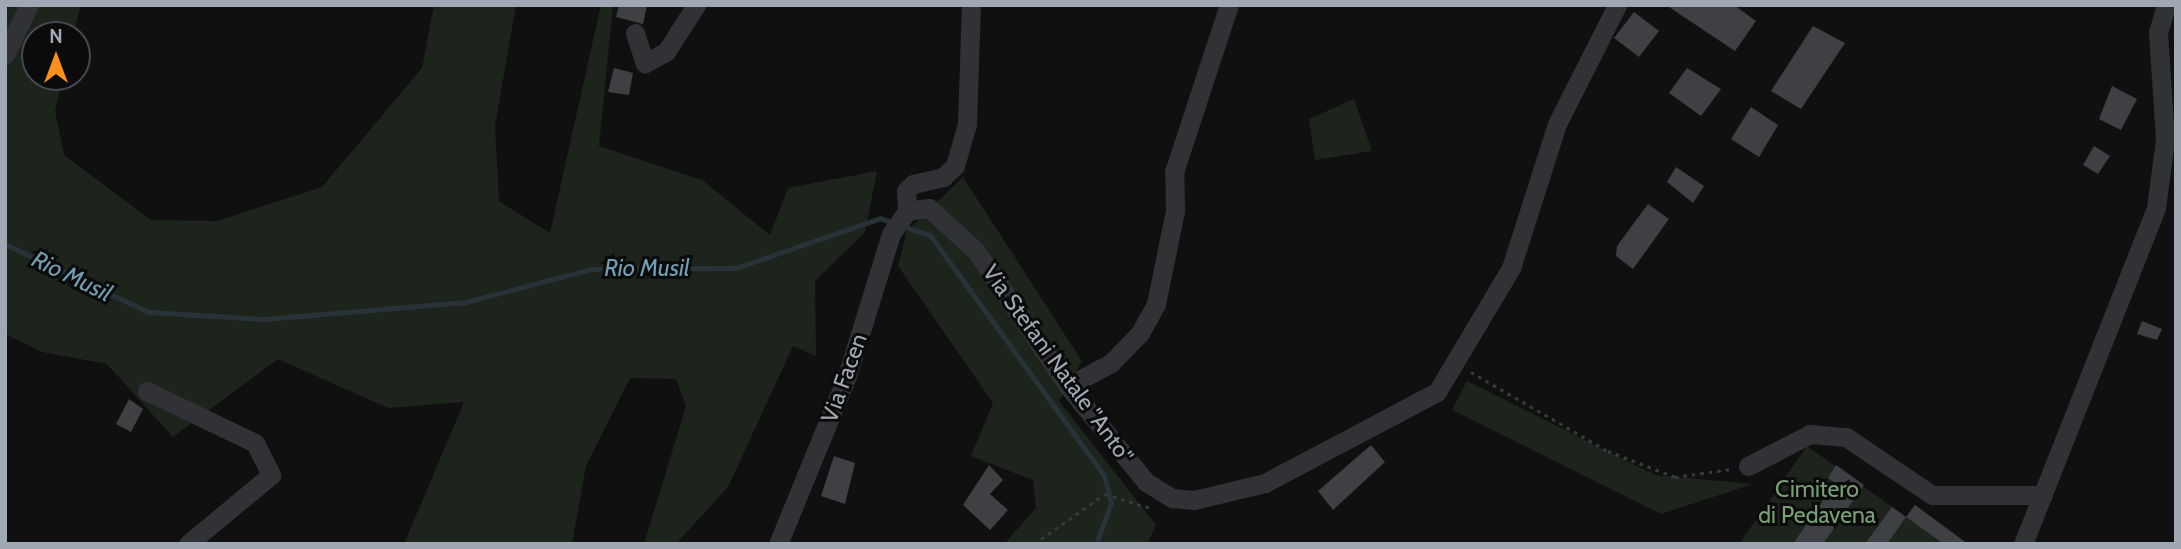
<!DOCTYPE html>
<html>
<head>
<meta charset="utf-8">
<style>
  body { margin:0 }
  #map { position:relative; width:2181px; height:549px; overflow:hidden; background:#101011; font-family:Cabin,sans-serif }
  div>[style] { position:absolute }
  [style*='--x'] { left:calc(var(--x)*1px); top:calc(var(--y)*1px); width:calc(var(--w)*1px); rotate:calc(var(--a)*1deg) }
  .green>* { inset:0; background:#1c241c }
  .stream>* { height:5px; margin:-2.5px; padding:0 2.5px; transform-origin:2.5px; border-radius:2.5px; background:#273338 }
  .building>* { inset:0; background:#3e4044 }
  .path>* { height:2.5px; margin-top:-1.25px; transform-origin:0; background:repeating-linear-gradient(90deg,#36393d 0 3.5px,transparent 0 8.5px) }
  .minor>* { height:19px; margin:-9.5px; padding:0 9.5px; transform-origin:9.5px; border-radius:9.5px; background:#303236 }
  span { translate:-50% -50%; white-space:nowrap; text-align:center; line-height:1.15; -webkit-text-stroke:6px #0b0b0c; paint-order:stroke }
  .street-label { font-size:23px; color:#9fa8b3 }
  .park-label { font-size:23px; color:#78a074 }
  .water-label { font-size:24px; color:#729eb2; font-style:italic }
  .frame { position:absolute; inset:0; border:7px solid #9fa8b3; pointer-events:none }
  .north { position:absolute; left:21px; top:21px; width:70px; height:70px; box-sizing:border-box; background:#0b0b0c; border:2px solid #464a4f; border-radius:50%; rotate:0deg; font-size:19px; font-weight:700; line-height:28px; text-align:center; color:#9fa8b3 }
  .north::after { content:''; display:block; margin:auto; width:24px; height:32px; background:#ff911a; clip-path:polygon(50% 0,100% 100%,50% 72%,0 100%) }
</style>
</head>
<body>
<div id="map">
  <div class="green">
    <div style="clip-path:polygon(13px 5px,81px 5px,73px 35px,35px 35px,35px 77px,63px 77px,55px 111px,64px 155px,151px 220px,217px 221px,322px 187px,422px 68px,434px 5px,516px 5px,495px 126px,499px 201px,550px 233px,601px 5px,613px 5px,599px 146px,702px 180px,770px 235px,788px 188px,877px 171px,865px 232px,815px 281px,816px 356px,793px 346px,728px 487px,676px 544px,644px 544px,686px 406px,676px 379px,630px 378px,586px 466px,572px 544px,404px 544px,464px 402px,388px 408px,278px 359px,173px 437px,107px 364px,42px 352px,5px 334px,5px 10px)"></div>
    <div style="clip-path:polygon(1354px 99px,1372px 151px,1315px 160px,1309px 119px)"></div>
    <div style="clip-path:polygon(963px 177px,1082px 361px,1059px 401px,1156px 525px,1147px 544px,1004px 544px,1036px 508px,1033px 480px,971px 456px,993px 403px,898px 266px,907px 231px)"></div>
    <div style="clip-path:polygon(1467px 381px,1655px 475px,1753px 484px,1661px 514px,1452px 410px)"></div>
    <div style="clip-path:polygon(1807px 446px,1906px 517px,1915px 505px,1968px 544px,1739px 544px)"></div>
  </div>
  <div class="stream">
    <div style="--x:902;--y:226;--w:29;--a:18"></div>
    <div style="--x:930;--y:235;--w:296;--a:54.1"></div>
    <div style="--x:1104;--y:475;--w:29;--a:76"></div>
    <div style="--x:1111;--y:503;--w:44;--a:110.1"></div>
    <div style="--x:5;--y:244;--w:158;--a:25.4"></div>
    <div style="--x:148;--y:312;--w:116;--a:3.5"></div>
    <div style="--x:264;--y:319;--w:203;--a:-4.8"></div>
    <div style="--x:466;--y:302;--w:129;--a:-14.8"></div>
    <div style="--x:591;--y:269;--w:145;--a:-0.4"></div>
    <div style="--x:736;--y:268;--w:152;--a:-19.1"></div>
    <div style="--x:880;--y:218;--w:14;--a:21"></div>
  </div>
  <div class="building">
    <div style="clip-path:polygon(619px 5px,647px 5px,643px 24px,616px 17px)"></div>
    <div style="clip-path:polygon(1666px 5px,1734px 5px,1756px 21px,1735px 51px)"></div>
    <div style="clip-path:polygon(1634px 12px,1659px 31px,1639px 57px,1614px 38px)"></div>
    <div style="clip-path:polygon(1813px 26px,1845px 43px,1801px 109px,1771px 91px)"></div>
    <div style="clip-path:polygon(614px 68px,633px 73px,629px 95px,608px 92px)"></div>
    <div style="clip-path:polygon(1687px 68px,1721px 89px,1701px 116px,1669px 93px)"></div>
    <div style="clip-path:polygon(2112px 86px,2137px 99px,2121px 130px,2099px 119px)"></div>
    <div style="clip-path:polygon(1751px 107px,1778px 125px,1759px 157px,1731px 139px)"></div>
    <div style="clip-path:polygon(2094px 146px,2110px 156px,2098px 174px,2083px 165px)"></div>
    <div style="clip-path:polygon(1676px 167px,1704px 186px,1693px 203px,1667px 182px)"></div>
    <div style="clip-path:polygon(1648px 204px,1669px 219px,1633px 269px,1616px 256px,1617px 246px)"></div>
    <div style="clip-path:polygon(2142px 321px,2162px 329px,2157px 340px,2137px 334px)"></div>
    <div style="clip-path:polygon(129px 399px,143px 409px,131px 432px,116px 424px)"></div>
    <div style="clip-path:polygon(1371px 445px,1385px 462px,1333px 510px,1318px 491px)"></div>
    <div style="clip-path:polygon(834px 456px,855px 463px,845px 504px,821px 496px)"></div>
    <div style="clip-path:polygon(989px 465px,1003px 480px,990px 494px,1008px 510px,990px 530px,963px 505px)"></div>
    <div style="clip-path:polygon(1836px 465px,1864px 485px,1823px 544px,1793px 544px,1835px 483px,1828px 478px)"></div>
    <div style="clip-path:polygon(1915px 505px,1968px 544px,1944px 544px,1906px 517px)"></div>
    <div style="clip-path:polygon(1892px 507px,1906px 517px,1887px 544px,1865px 544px)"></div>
  </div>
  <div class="path">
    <div style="--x:1471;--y:372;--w:158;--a:30"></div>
    <div style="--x:1608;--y:451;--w:72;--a:21.2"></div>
    <div style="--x:1675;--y:477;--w:57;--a:-8.1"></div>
    <div style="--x:1034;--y:544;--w:87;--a:-35.2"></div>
    <div style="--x:1105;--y:494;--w:51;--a:17"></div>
  </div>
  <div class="minor">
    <div style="--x:635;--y:33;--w:32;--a:72"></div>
    <div style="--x:645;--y:63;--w:24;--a:-28"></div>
    <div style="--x:666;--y:52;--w:56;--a:-57.4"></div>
    <div style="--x:5;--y:55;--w:55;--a:-64.4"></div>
    <div style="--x:907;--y:211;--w:22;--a:-8"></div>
    <div style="--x:929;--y:208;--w:64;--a:42.5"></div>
    <div style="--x:976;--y:251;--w:163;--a:55.7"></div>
    <div style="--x:1068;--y:386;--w:124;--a:50.9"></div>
    <div style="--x:1146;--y:482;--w:31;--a:32"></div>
    <div style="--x:1172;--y:498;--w:22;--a:5"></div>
    <div style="--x:1194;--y:500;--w:73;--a:-13.5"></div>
    <div style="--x:1265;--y:483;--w:195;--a:-27.9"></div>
    <div style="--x:1437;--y:392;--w:144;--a:-59.2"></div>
    <div style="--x:1511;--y:268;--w:151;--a:-72.3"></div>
    <div style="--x:1557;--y:124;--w:133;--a:-63.2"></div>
    <div style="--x:907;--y:211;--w:20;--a:-93"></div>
    <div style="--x:906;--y:191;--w:10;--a:-45"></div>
    <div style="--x:913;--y:184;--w:31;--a:-13"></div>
    <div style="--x:943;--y:177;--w:16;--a:-43"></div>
    <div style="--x:955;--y:166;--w:44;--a:-74.1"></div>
    <div style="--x:967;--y:124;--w:119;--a:-88.1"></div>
    <div style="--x:1068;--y:386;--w:49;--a:-28.1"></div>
    <div style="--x:1111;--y:363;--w:42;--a:-46"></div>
    <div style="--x:1140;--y:333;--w:33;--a:-61"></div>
    <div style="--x:1156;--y:304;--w:95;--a:-78.5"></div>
    <div style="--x:1175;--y:211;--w:39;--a:-91"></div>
    <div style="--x:1174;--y:172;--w:176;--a:-71.8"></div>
    <div style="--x:147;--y:391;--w:120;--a:25.7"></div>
    <div style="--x:255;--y:443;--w:36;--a:63"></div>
    <div style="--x:271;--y:475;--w:108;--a:140.3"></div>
    <div style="--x:1748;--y:466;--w:70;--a:-27.3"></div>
    <div style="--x:1810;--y:434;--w:36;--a:5"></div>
    <div style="--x:1846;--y:437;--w:104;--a:34"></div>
    <div style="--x:1932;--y:495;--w:111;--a:0"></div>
    <div style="--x:778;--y:544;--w:182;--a:-67.7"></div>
    <div style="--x:847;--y:376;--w:149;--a:-72.8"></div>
    <div style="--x:891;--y:234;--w:28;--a:-55"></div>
    <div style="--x:2023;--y:544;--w:361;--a:-68.4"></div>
    <div style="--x:2156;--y:208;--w:69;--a:-82.5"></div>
    <div style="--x:2165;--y:140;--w:108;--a:-93.7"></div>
    <div style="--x:2158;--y:32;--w:28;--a:-73"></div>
  </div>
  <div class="street-label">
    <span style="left:1058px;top:364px;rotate:54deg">Via Stefani Natale "Anto"</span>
    <span style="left:844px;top:378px;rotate:-70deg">Via Facen</span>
  </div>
  <div class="park-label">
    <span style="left:1817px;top:502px">Cimitero<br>di Pedavena</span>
  </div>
  <div class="water-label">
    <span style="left:647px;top:268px">Rio Musil</span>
    <span style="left:72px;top:276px;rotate:26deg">Rio Musil</span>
  </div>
  <div class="frame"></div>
  <div class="north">N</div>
</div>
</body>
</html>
